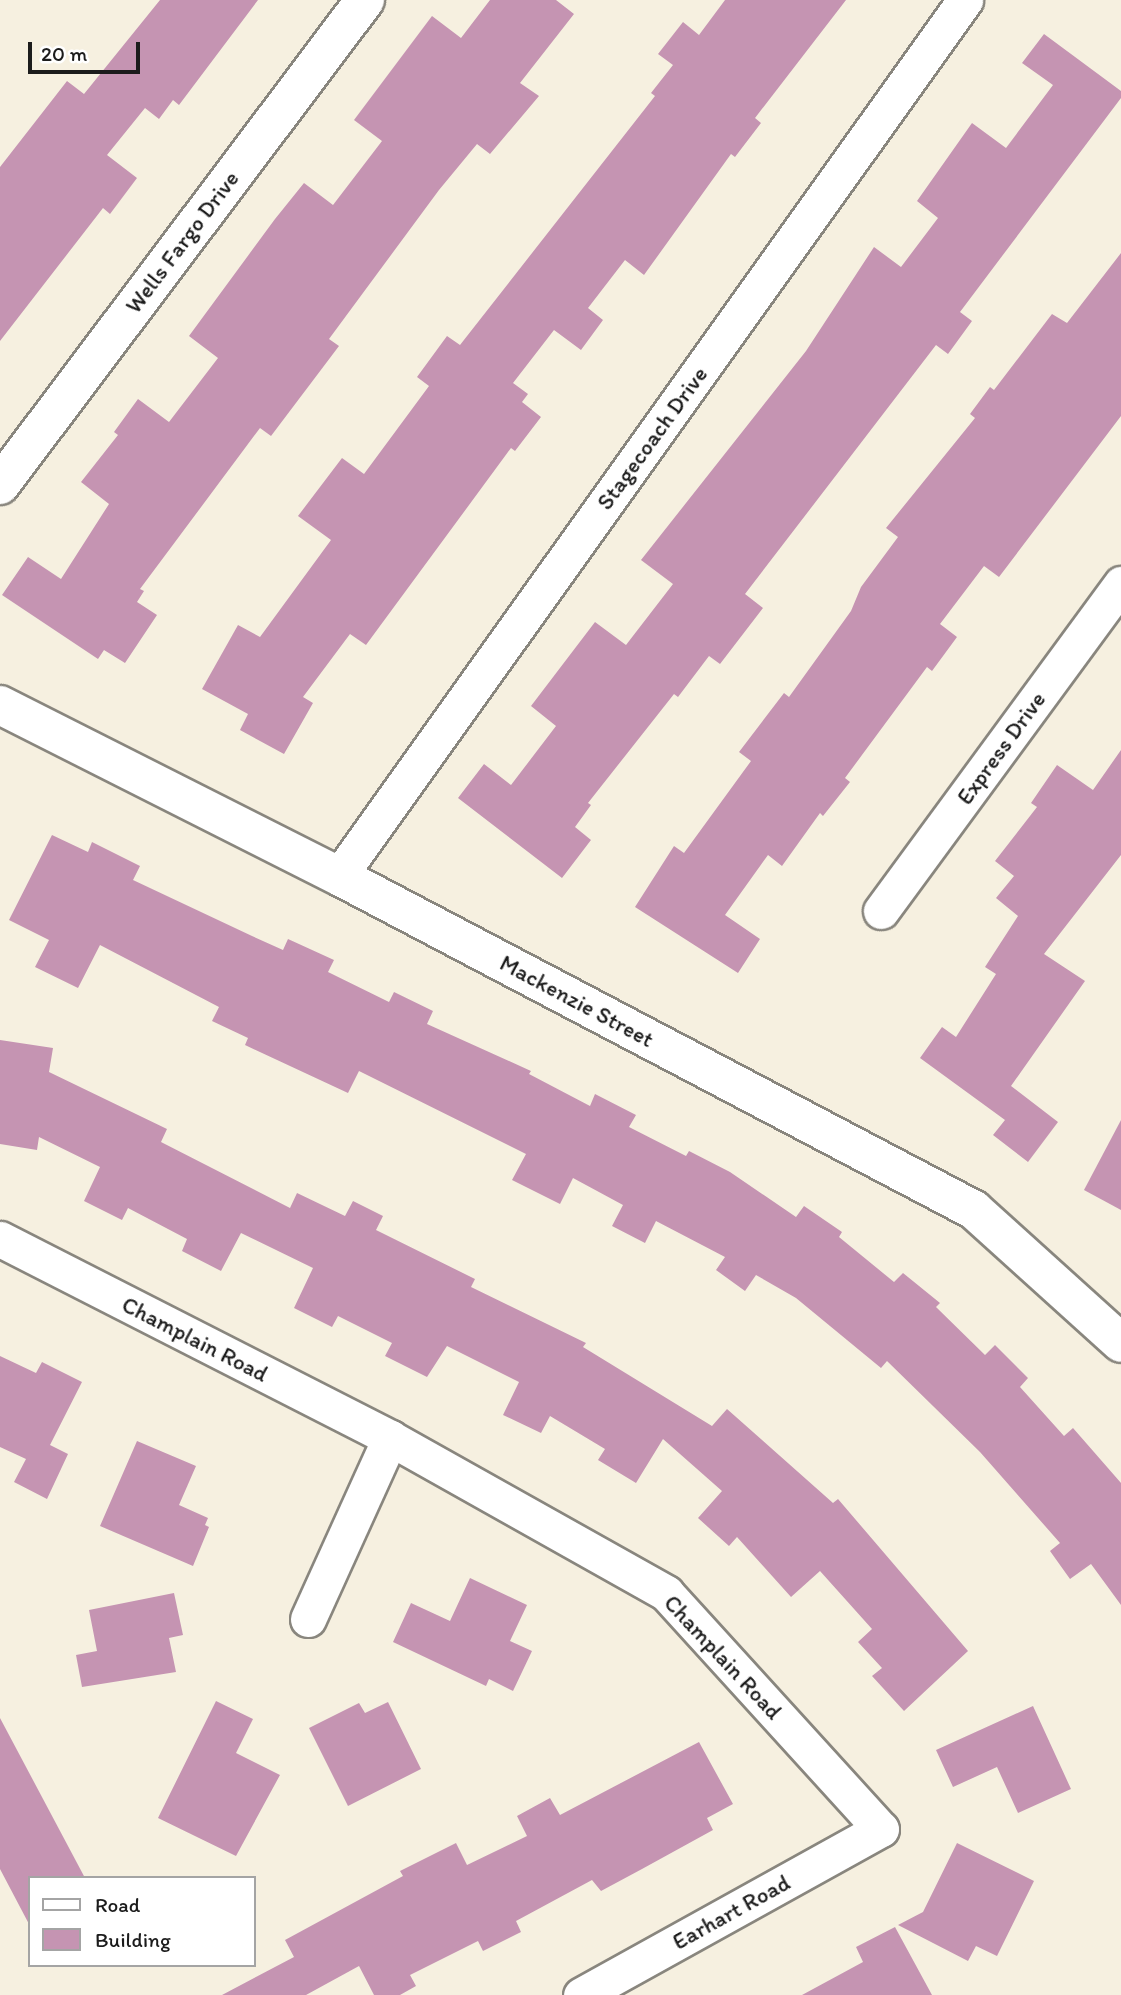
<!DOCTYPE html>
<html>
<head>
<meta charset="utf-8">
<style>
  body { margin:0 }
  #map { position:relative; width:1121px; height:1995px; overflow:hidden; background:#f6f0e0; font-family:Itim,sans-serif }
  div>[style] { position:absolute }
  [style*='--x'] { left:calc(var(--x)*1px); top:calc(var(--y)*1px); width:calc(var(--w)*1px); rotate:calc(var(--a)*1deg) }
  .building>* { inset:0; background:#c594b2 }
  .roads { filter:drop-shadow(2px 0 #89867e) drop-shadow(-2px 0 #89867e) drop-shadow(0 2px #89867e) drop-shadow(0 -2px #89867e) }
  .minor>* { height:35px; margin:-17.5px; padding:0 17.5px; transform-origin:17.5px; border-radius:17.5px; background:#fff }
  .tertiary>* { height:38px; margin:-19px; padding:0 19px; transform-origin:19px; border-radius:19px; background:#fff }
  span { translate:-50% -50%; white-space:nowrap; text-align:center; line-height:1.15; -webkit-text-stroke:6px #fff; paint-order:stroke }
  .street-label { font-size:23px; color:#1c1c1c }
  .legend { position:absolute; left:28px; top:1876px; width:228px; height:91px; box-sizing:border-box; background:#fff; border:2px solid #a4a4a4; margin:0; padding:9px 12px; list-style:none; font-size:21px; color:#1c1c1c }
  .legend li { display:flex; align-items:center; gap:14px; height:35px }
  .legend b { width:35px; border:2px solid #a4a4a4 }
  .scale { position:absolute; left:28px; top:42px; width:112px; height:32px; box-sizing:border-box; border:4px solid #1c1c1c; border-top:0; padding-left:9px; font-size:21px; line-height:24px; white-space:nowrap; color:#1c1c1c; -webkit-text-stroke:5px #fff; paint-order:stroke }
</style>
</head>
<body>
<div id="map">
  <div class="building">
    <div style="clip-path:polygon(160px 0,258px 0,179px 105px,173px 100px,159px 119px,145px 108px,107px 155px,137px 178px,110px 214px,103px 208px,0 341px,0 167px,67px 81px,84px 94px)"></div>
    <div style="clip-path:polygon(490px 0,556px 0,574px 14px,520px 83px,539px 96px,490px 154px,477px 144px,439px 190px,329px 339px,339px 346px,271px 436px,260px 428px,140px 589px,144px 591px,137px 602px,157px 615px,125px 663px,104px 650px,98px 659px,2px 595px,28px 557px,61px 579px,109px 504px,81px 482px,118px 435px,114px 432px,138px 399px,169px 422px,218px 358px,189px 336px,275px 219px,304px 183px,333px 205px,382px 141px,354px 120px,432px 16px,461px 38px)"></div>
    <div style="clip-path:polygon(725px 0,846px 0,755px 118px,761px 123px,735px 157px,731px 154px,644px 275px,625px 260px,588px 308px,603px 320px,581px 350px,554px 330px,513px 383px,528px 394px,522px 402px,541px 417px,515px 451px,511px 448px,366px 645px,350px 634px,303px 697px,313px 703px,284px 754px,240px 730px,248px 714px,202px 689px,238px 625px,260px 637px,331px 540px,298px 516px,342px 458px,364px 474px,429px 386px,417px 377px,447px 336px,460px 345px,655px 96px,651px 93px,673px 65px,658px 54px,683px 22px,699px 35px)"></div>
    <div style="clip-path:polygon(1044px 34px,1121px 91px,1121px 98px,960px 312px,972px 321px,948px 354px,936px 345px,745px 594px,763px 608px,720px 664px,709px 656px,678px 697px,674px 694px,588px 803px,591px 805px,575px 827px,591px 840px,562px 878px,458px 798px,484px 764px,511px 785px,556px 726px,531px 706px,595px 622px,626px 645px,673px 584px,641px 560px,806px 351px,874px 247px,901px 267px,938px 218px,917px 201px,972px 123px,1006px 148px,1053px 85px,1022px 63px)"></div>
    <div style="clip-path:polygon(1121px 253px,1121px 416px,999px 577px,984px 566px,940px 624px,957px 637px,932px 671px,927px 667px,845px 778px,850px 782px,823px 816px,820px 813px,782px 866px,768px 855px,725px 915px,760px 939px,738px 973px,635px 907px,674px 846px,684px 853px,751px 761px,739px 752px,784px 693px,789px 697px,851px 611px,861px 587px,898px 537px,886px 528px,975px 418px,970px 414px,990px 387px,994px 390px,1052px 314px,1067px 323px)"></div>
    <div style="clip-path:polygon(1121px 750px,1121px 855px,1044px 954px,1085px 981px,1011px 1086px,1058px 1122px,1028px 1162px,993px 1135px,1005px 1120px,920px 1058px,942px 1027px,956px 1037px,996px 974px,985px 967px,1018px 916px,996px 898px,1014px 876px,995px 861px,1037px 807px,1031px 803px,1057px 765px,1093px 790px)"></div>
    <div style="clip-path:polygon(52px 835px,88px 852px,92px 842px,140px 866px,133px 880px,252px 936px,283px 950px,288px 939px,334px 960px,328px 972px,389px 1002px,394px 992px,433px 1011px,427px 1024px,531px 1071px,529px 1074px,590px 1106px,595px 1094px,636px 1115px,629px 1127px,686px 1156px,689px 1151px,730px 1172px,796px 1217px,804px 1206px,842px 1232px,839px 1237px,894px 1282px,903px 1273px,940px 1303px,936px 1307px,985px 1355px,995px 1345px,1028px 1378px,1020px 1387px,1064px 1436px,1073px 1428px,1121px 1483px,1121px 1605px,1091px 1564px,1070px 1579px,1050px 1551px,1060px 1543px,980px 1452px,887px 1361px,881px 1368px,796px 1298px,756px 1275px,745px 1291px,716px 1270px,725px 1257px,656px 1221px,645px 1243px,612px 1226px,623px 1205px,573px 1178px,560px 1204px,512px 1180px,526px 1154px,359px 1071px,348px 1093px,245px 1045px,248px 1038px,212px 1021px,219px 1007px,100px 945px,78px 988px,35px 967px,49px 940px,9px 920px)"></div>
    <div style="clip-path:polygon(0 1040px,53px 1048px,49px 1072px,167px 1129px,161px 1142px,290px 1208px,297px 1193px,345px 1216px,353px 1201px,383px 1216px,376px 1230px,475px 1279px,471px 1287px,586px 1343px,583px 1347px,712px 1426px,727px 1409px,833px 1503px,838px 1499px,968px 1651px,904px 1711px,872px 1676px,882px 1668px,858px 1642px,872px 1629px,820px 1571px,791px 1597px,737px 1537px,729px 1546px,698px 1518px,722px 1491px,663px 1439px,636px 1483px,598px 1460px,605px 1449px,550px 1416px,541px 1433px,503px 1415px,519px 1382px,447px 1346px,427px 1377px,385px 1356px,392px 1343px,338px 1316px,332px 1327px,294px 1308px,313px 1268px,241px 1233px,221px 1271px,182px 1251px,187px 1239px,128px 1208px,122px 1220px,84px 1201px,100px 1167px,39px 1137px,37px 1150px,0 1144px)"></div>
    <div style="clip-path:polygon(1121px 1120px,1121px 1210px,1084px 1190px)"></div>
    <div style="clip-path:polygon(0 1356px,36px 1373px,42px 1362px,82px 1382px,50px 1445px,68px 1454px,47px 1499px,14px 1482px,26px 1459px,0 1447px)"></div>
    <div style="clip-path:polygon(137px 1441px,196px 1466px,179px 1505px,208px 1518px,205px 1525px,209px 1527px,193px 1566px,100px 1526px)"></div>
    <div style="clip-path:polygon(470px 1578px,527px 1605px,510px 1641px,532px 1651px,513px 1691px,489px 1679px,486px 1686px,393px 1642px,411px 1603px,450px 1621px)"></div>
    <div style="clip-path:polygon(174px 1593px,183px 1635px,169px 1638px,176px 1672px,82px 1687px,76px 1655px,97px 1651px,89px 1610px)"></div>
    <div style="clip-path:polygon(216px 1701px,253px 1719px,236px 1753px,280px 1775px,236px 1856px,158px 1818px)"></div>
    <div style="clip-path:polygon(388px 1702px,421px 1769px,348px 1806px,309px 1728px,359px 1703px,365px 1713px)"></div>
    <div style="clip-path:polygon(1033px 1706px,1071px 1789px,1018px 1813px,997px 1767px,953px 1787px,936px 1750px)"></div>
    <div style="clip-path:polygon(0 1718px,85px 1878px,30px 1878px,30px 1926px,0 1869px)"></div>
    <div style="clip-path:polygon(699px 1742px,733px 1804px,707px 1818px,713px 1830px,642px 1869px,601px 1891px,592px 1880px,516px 1921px,521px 1932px,483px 1951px,478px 1941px,410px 1975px,416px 1986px,400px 1995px,374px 1995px,359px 1966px,306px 1995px,222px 1995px,294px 1957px,285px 1940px,403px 1876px,400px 1871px,456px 1843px,467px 1865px,527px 1836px,517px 1816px,550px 1798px,560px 1815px)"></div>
    <div style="clip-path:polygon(957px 1843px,1034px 1881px,997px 1956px,976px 1946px,968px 1961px,898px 1925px,923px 1912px)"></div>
    <div style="clip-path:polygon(895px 1927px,932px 1995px,802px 1995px,863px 1962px,856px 1947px)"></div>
  </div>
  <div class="roads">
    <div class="minor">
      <div style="--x:339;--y:876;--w:1077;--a:-54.45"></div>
      <div style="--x:881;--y:911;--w:406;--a:-53.7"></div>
      <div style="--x:0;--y:1239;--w:438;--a:27"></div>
      <div style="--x:390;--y:1438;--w:317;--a:29.3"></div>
      <div style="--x:666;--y:1593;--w:319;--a:47.7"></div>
      <div style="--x:881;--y:1829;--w:343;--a:151"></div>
      <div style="--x:308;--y:1619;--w:199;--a:-65.6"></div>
    </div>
    <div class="tertiary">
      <div style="--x:0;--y:485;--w:607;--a:-53.04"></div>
      <div style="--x:0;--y:705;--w:380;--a:26.8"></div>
      <div style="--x:339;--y:876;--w:717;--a:27.74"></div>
      <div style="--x:974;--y:1210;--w:198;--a:42.1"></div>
    </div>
  </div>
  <div class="street-label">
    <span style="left:182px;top:242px;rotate:-53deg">Wells Fargo Drive</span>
    <span style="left:652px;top:438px;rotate:-54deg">Stagecoach Drive</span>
    <span style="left:1001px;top:748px;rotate:-54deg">Express Drive</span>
    <span style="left:577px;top:1001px;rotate:28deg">Mackenzie Street</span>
    <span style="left:195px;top:1339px;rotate:27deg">Champlain Road</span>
    <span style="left:723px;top:1657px;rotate:47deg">Champlain Road</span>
    <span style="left:731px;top:1912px;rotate:-29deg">Earhart Road</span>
  </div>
  <ul class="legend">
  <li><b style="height:9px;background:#fff"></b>Road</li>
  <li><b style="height:19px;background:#c594b2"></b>Building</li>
  </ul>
  <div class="scale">20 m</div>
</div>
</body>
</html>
